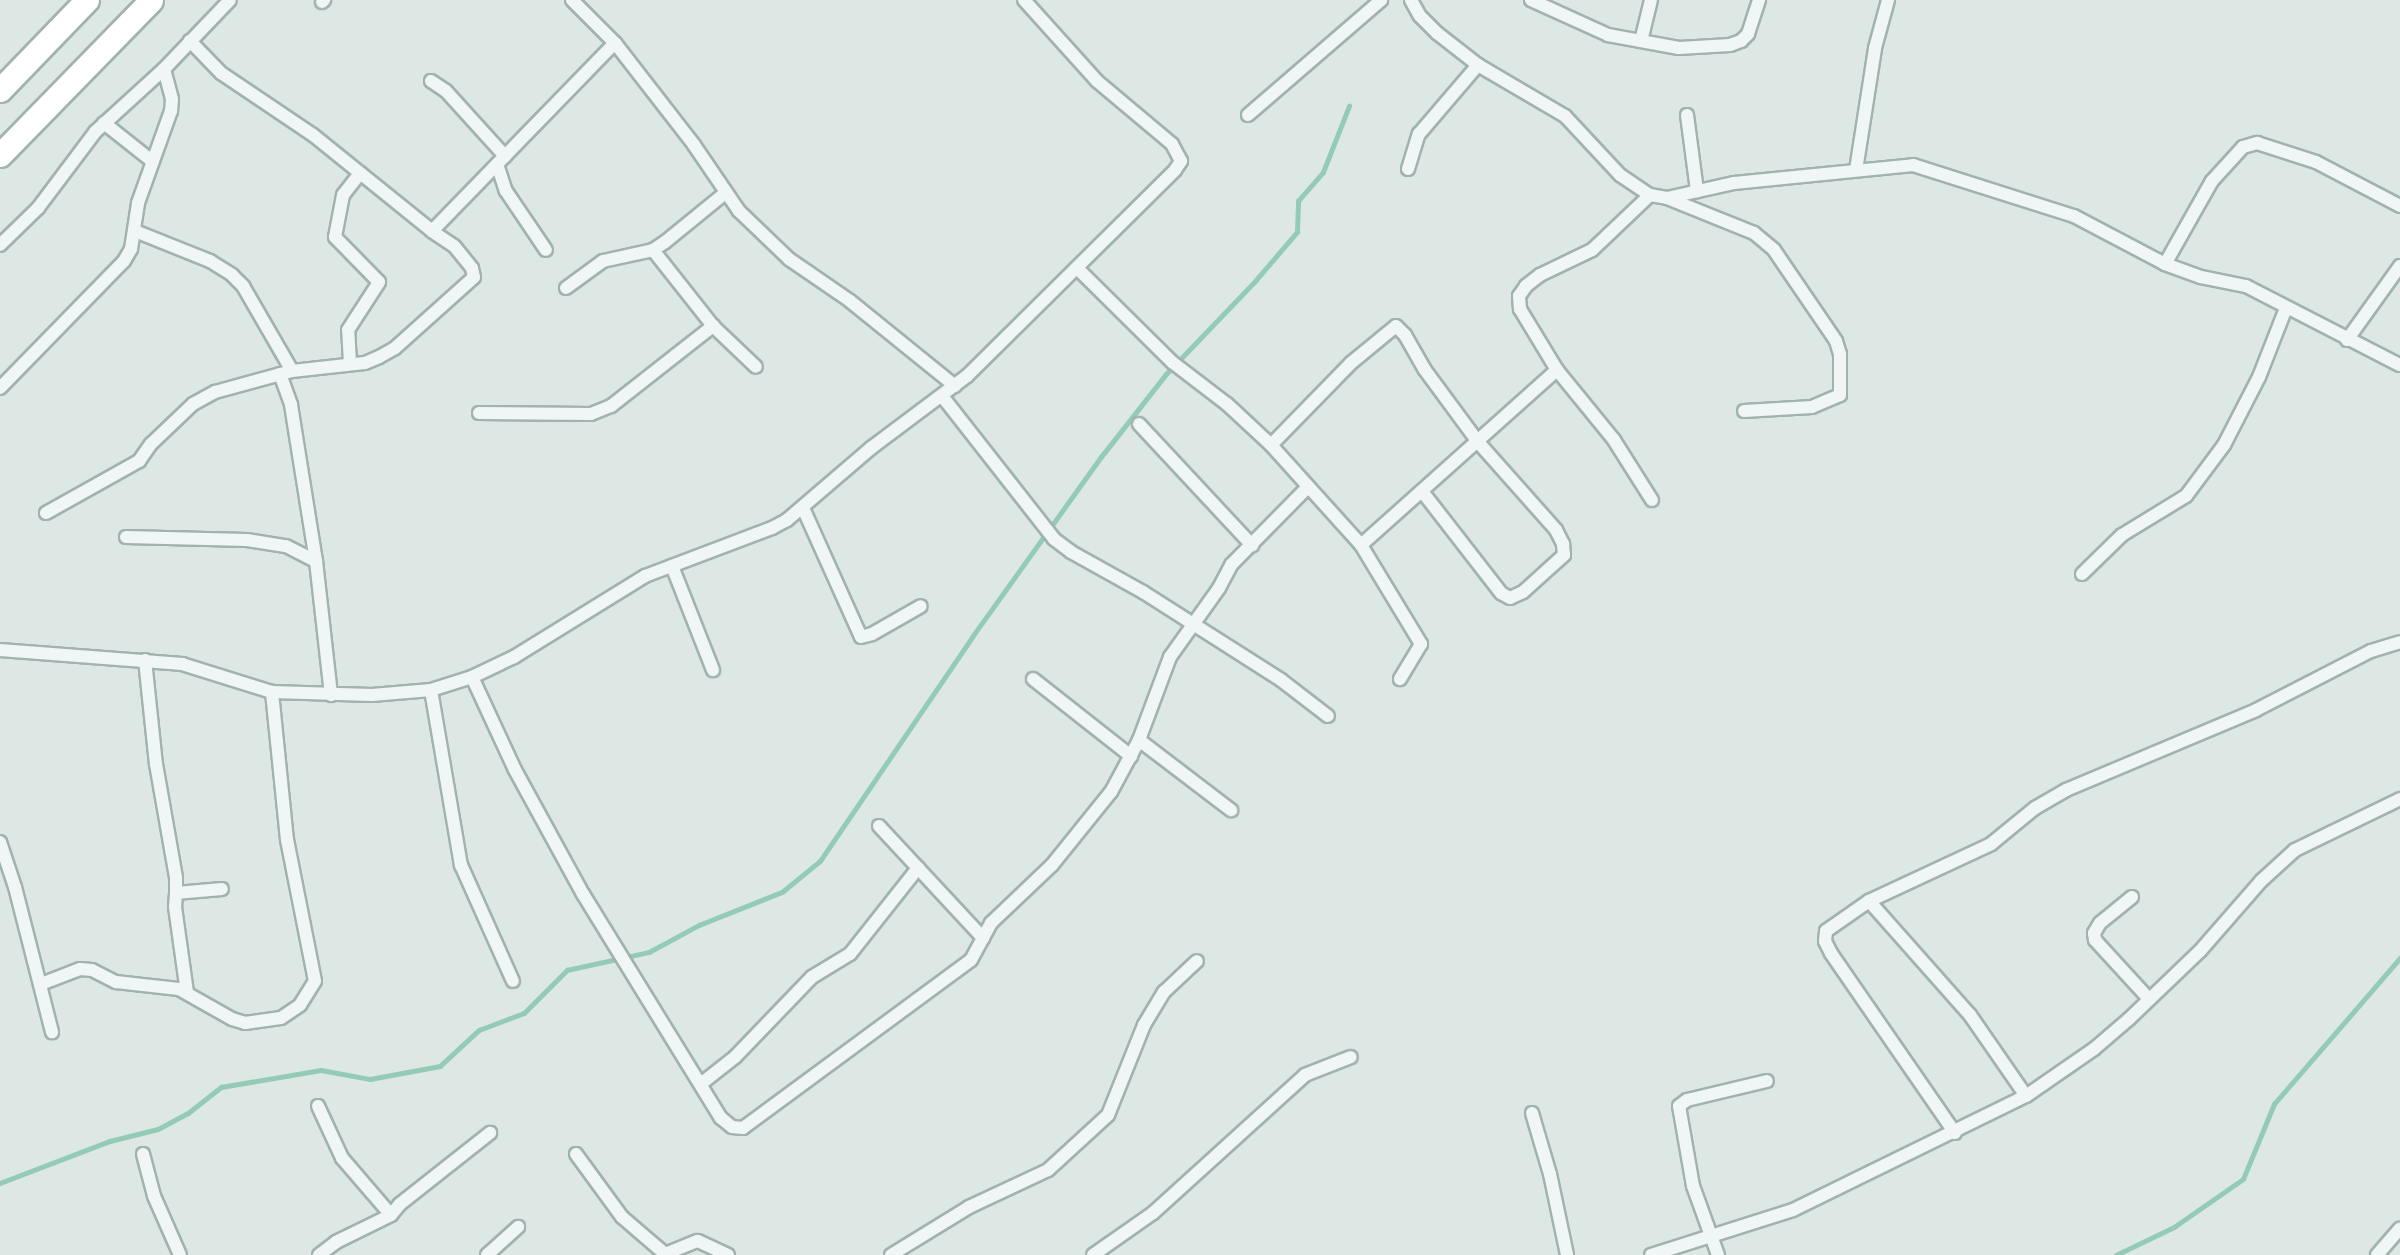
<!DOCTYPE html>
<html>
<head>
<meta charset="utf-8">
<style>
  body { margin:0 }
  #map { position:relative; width:2400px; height:1255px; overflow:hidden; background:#dde8e5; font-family:"PT Sans",sans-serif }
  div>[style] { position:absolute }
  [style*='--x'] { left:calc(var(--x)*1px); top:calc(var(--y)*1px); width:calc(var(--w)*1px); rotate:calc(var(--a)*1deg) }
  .stream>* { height:4.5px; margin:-2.25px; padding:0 2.25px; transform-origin:2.25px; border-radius:2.25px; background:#94cbb7 }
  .roads { filter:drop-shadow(2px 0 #a2b2ae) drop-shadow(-2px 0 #a2b2ae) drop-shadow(0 2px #a2b2ae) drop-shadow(0 -2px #a2b2ae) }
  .street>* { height:12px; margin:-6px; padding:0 6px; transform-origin:6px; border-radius:6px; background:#f0f6f5 }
  .highway>* { height:23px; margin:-11.5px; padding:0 11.5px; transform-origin:11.5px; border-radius:11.5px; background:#fff }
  span { translate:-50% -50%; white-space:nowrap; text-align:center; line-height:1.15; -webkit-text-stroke:5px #ecf6f3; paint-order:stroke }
</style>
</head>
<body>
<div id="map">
  <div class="stream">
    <div style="--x:0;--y:1183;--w:118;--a:-20.9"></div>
    <div style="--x:110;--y:1141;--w:49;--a:-14"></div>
    <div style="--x:158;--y:1129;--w:34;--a:-28"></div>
    <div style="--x:188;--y:1113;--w:42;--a:-38.2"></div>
    <div style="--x:221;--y:1087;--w:101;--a:-9.6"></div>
    <div style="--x:321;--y:1070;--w:50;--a:10.4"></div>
    <div style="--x:370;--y:1079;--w:71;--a:-10.5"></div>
    <div style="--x:440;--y:1066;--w:53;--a:-42.7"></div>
    <div style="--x:479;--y:1030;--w:48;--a:-20.7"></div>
    <div style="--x:524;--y:1013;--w:61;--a:-45"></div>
    <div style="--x:567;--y:970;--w:84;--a:-12.4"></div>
    <div style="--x:649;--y:952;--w:57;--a:-28.4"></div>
    <div style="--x:699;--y:925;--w:89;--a:-21.7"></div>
    <div style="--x:782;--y:892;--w:49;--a:-39.2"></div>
    <div style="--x:820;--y:861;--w:271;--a:-55.8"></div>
    <div style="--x:972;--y:637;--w:221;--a:-54.4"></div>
    <div style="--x:1101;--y:457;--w:105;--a:-51.9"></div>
    <div style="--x:1166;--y:374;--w:130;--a:-46.2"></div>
    <div style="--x:1256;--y:280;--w:63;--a:-49.5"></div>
    <div style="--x:1297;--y:232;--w:31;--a:-88"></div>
    <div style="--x:1298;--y:201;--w:38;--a:-49"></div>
    <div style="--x:1323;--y:172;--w:71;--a:-68.5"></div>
    <div style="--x:2116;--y:1255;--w:64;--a:-25.8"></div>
    <div style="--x:2174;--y:1227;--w:84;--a:-34.8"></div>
    <div style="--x:2243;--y:1179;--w:81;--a:-67.5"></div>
    <div style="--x:2274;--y:1104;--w:193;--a:-49.2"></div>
  </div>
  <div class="roads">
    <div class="street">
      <div style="--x:572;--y:0;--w:61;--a:45"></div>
      <div style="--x:615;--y:43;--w:129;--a:52.2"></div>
      <div style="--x:694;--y:145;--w:80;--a:55.7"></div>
      <div style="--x:739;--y:211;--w:69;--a:43.8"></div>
      <div style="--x:789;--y:259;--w:74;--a:34.5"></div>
      <div style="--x:850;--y:301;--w:135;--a:39"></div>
      <div style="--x:1411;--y:0;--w:18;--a:61"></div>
      <div style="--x:1420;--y:16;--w:24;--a:45"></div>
      <div style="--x:1437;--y:33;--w:52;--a:38"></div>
      <div style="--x:1478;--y:65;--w:101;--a:30.4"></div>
      <div style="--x:1565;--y:116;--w:81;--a:47"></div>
      <div style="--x:1620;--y:175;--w:36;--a:34"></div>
      <div style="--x:1650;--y:195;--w:17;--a:10"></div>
      <div style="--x:1667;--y:198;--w:69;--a:-12.6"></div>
      <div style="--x:1734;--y:183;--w:180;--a:-5.7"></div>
      <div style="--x:1913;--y:165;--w:169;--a:17.6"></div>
      <div style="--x:2074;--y:216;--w:103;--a:27.8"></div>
      <div style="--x:2165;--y:264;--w:38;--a:20"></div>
      <div style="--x:2201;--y:277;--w:46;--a:11.3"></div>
      <div style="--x:2246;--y:286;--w:173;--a:27.2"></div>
      <div style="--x:1531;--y:0;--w:85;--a:24.4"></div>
      <div style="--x:1608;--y:35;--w:72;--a:10.4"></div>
      <div style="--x:1679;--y:48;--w:51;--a:-3.4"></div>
      <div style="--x:1730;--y:45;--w:12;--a:-20"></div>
      <div style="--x:1741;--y:41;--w:10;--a:-45"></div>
      <div style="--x:1748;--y:34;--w:36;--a:-72"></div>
      <div style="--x:322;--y:2;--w:3;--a:-45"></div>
      <div style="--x:1641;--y:41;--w:42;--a:-76.3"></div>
      <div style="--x:431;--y:81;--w:18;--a:34"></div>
      <div style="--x:446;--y:91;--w:88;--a:47.8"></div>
      <div style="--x:1248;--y:115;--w:176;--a:-40.8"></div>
      <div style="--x:1687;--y:115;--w:77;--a:82.5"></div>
      <div style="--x:104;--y:123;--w:61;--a:38.4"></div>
      <div style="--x:497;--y:164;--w:28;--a:72"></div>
      <div style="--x:506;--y:191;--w:71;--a:55.9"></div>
      <div style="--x:1408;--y:169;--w:37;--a:-73"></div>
      <div style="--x:1419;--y:134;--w:91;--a:-49.5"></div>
      <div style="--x:1856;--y:170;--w:123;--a:-81.1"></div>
      <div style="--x:1875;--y:48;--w:50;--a:-74.8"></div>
      <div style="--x:1650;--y:195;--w:80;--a:136.5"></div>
      <div style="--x:1592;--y:250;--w:58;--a:154.3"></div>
      <div style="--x:1540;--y:275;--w:18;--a:142"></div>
      <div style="--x:1526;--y:286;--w:12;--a:125"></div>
      <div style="--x:1519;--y:296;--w:13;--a:86"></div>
      <div style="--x:1520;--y:309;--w:71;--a:58.8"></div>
      <div style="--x:1557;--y:370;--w:90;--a:50.8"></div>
      <div style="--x:1614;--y:440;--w:71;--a:57.7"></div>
      <div style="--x:1667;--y:198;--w:94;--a:21.9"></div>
      <div style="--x:1754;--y:233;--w:26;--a:40"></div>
      <div style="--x:1774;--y:250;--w:110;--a:55.7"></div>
      <div style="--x:1836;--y:341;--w:14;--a:73"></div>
      <div style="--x:1840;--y:354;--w:41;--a:90"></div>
      <div style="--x:1840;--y:395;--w:30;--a:157"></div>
      <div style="--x:1812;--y:407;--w:68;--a:176.6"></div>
      <div style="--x:135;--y:231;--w:81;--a:21.8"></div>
      <div style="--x:210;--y:261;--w:26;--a:32"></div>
      <div style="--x:232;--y:275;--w:16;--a:45"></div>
      <div style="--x:243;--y:286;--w:98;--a:60"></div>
      <div style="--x:432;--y:231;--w:262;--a:-45.8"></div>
      <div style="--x:0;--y:245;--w:53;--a:-44.2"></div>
      <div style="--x:38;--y:208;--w:95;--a:-53.1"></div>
      <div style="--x:95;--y:132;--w:93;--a:-42.4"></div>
      <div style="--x:164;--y:69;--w:95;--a:-46.3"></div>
      <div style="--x:653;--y:250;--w:97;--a:51.7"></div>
      <div style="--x:713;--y:326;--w:59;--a:43.6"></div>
      <div style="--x:2165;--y:264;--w:95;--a:-60.5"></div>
      <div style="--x:2212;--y:181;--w:46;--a:-47.6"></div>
      <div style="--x:2243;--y:147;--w:15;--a:-16"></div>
      <div style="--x:2257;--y:143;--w:62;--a:17.9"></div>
      <div style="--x:2316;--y:162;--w:95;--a:27.6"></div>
      <div style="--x:1077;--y:268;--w:134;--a:44.7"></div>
      <div style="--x:1172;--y:362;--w:69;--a:37.4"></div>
      <div style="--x:1227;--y:404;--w:60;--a:43"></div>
      <div style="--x:1271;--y:445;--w:135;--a:48"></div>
      <div style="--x:1361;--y:545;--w:116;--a:58.8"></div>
      <div style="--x:1421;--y:644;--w:41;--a:121"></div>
      <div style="--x:566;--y:288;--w:46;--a:-36.1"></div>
      <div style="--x:603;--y:261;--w:51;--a:-12.4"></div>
      <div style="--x:653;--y:250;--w:14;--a:-34"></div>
      <div style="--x:665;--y:242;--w:77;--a:-39.2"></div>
      <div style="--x:2347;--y:340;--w:91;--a:-54.4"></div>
      <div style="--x:350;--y:364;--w:34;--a:-93"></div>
      <div style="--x:348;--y:330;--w:57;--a:-57.1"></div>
      <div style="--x:379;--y:282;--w:63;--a:-134.4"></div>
      <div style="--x:335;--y:237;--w:43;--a:-79.2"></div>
      <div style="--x:343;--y:195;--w:28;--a:-52"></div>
      <div style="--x:280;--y:374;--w:33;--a:70"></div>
      <div style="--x:291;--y:405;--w:158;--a:80.9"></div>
      <div style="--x:316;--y:561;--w:135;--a:83.6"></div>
      <div style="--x:0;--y:388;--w:177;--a:-45.7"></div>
      <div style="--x:124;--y:261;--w:14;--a:-60"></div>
      <div style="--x:131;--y:249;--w:47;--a:-81.3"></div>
      <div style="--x:138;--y:203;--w:98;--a:-70.3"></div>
      <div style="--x:171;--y:111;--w:12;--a:-85"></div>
      <div style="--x:172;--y:99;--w:31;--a:-105"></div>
      <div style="--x:942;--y:396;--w:182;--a:51.9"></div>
      <div style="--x:1054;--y:539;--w:21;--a:37"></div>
      <div style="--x:1071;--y:552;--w:82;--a:29.1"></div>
      <div style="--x:1143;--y:592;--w:164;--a:32.5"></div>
      <div style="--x:1281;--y:680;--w:59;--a:37.5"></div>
      <div style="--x:479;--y:413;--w:112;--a:0.5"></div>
      <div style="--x:591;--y:414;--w:22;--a:-22"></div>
      <div style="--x:611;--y:406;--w:130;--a:-38.1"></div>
      <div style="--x:1139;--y:424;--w:166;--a:47"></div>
      <div style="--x:1271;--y:445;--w:115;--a:-45.7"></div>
      <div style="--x:1351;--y:363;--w:58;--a:-39.4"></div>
      <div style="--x:1396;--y:326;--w:13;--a:45"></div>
      <div style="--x:1405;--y:335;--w:40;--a:60.3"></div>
      <div style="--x:1425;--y:370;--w:89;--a:53.6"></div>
      <div style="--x:1478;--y:442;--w:118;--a:48.4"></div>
      <div style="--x:1556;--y:530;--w:16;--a:63"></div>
      <div style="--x:1563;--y:544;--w:11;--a:85"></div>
      <div style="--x:1564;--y:555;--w:55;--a:137.9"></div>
      <div style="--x:1523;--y:592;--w:14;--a:155"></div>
      <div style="--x:1510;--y:598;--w:10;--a:-151"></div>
      <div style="--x:1501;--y:593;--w:129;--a:-127.8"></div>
      <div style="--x:803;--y:508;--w:141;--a:65.8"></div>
      <div style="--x:861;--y:637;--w:11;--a:-15"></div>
      <div style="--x:872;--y:634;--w:56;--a:-29.7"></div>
      <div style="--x:46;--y:513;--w:107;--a:-29.2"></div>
      <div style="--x:139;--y:461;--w:21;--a:-55"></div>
      <div style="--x:151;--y:444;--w:58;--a:-43.6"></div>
      <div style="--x:193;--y:404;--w:25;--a:-29"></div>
      <div style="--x:215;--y:392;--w:80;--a:-15.3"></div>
      <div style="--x:292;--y:371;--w:73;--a:-6.3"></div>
      <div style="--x:365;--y:363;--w:15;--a:-23"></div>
      <div style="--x:379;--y:357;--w:18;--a:-29"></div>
      <div style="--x:395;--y:348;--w:106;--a:-41.9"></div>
      <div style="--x:474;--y:277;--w:9;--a:-103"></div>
      <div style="--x:472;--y:268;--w:28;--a:-129"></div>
      <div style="--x:454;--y:246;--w:27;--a:-146"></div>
      <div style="--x:432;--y:231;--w:153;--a:-141.1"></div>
      <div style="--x:313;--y:135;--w:111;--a:-146"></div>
      <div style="--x:221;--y:73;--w:45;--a:-134.1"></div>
      <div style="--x:126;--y:537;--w:121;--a:1.4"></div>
      <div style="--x:247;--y:540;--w:39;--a:9"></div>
      <div style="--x:286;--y:546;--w:34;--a:27"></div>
      <div style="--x:1361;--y:545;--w:263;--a:-41.8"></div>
      <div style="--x:672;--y:566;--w:112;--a:68.5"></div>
      <div style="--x:2082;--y:574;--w:56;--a:-44.3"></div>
      <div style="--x:2122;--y:535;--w:75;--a:-31.4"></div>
      <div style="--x:2186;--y:496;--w:64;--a:-53.3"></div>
      <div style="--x:2224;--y:445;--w:76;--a:-62.8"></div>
      <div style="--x:2259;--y:377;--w:74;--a:-68.6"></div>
      <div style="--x:0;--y:650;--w:183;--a:4.4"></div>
      <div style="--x:182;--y:664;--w:94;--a:17.3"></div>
      <div style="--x:272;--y:692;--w:100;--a:1.7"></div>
      <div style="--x:372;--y:695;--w:59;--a:-4.8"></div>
      <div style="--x:431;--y:690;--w:43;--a:-17.6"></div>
      <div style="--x:472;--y:677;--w:47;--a:-25.5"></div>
      <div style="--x:514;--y:657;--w:154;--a:-31.7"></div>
      <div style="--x:645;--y:576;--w:136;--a:-20.7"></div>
      <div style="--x:772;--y:528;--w:17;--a:-28"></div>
      <div style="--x:787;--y:520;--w:111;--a:-40.6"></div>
      <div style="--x:871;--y:448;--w:120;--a:-36.9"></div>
      <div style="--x:967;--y:376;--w:293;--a:-44.7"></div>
      <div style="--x:1175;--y:170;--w:11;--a:-56"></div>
      <div style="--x:1181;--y:161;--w:19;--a:-118"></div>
      <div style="--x:1172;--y:144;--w:98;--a:-140"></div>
      <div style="--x:1097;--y:81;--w:109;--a:-132"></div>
      <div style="--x:145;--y:660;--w:105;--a:84"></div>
      <div style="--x:156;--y:764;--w:116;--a:80"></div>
      <div style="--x:176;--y:878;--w:15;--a:90"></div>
      <div style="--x:176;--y:893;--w:46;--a:-5"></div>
      <div style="--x:472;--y:677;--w:102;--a:65.2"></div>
      <div style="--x:515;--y:770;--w:141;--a:61.3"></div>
      <div style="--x:583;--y:894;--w:263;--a:58.4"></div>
      <div style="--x:721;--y:1118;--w:14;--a:39"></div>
      <div style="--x:732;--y:1127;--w:11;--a:5"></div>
      <div style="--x:743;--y:1128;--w:283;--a:-36.4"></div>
      <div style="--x:971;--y:960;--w:42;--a:-61.6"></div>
      <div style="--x:991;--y:923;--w:84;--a:-43.6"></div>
      <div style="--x:1052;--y:865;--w:94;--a:-51.1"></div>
      <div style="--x:1111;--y:792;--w:59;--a:-61.7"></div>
      <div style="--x:1139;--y:740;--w:89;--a:-69.5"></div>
      <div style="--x:1170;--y:657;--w:85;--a:-54.6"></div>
      <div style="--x:1219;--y:588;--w:27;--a:-62"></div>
      <div style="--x:1232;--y:564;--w:108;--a:-45.4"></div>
      <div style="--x:1033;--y:679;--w:125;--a:38.2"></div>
      <div style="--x:431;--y:690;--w:178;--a:80.3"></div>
      <div style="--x:461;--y:865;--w:127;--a:65.9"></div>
      <div style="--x:1139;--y:740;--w:116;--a:37.3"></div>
      <div style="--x:879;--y:826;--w:153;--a:47.1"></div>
      <div style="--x:0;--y:842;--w:47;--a:71.6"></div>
      <div style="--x:15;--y:887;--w:150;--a:75.7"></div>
      <div style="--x:176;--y:893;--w:14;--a:94"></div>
      <div style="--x:175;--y:907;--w:86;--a:82"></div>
      <div style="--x:2132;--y:897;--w:41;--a:140.9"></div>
      <div style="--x:2100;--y:923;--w:12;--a:121"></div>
      <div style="--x:2094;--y:933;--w:7;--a:82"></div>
      <div style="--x:2095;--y:940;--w:80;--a:47.5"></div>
      <div style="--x:1869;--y:901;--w:152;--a:48.5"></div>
      <div style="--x:1970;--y:1015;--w:98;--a:55.3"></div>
      <div style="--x:41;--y:984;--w:42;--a:-21"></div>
      <div style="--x:80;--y:969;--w:12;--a:5"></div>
      <div style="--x:92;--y:970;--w:27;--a:27"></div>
      <div style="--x:116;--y:982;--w:63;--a:6.3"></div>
      <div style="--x:179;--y:989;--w:61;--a:29.5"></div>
      <div style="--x:232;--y:1019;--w:14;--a:17"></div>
      <div style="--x:245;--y:1023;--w:36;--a:-8"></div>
      <div style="--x:281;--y:1018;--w:23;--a:-34"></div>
      <div style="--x:300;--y:1005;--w:28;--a:-58"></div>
      <div style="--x:315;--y:981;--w:144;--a:-101.2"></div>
      <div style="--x:287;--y:840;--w:149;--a:-95.8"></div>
      <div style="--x:702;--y:1083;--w:42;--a:-38.2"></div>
      <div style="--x:735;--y:1057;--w:111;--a:-46.1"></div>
      <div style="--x:812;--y:977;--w:44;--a:-31.2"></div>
      <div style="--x:850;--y:954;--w:110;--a:-51.7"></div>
      <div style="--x:318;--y:1106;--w:57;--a:65.2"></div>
      <div style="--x:342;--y:1158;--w:75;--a:49.3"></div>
      <div style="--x:1532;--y:1113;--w:64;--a:73.6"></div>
      <div style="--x:1550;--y:1174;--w:83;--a:78.1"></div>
      <div style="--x:1955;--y:1133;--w:219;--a:-124.6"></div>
      <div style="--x:1831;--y:953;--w:13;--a:-117"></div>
      <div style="--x:1825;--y:941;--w:10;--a:-84"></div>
      <div style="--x:1826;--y:931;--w:52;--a:-34.9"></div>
      <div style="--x:1869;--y:901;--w:135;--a:-25"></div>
      <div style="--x:1991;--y:844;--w:57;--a:-39.3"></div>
      <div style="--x:2035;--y:808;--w:36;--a:-30"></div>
      <div style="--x:2066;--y:790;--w:206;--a:-22.8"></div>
      <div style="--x:2256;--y:710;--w:129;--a:-27.2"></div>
      <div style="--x:2371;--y:651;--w:30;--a:-17"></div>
      <div style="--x:143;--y:1154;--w:43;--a:75.3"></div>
      <div style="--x:154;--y:1196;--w:64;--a:66.2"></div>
      <div style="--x:576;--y:1154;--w:78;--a:53.9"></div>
      <div style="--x:622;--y:1217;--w:57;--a:40.7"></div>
      <div style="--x:665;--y:1254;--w:35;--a:-22"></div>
      <div style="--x:698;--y:1241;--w:33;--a:25"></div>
      <div style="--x:319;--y:1255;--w:21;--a:-37"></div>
      <div style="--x:336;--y:1242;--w:61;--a:-26.1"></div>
      <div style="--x:391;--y:1215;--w:14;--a:-51"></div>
      <div style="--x:400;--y:1204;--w:115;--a:-38.3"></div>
      <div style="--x:487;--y:1255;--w:42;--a:-42.1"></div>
      <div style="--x:891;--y:1255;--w:92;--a:-31.6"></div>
      <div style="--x:969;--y:1207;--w:87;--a:-25.1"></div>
      <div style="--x:1048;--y:1170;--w:81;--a:-42.5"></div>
      <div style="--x:1108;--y:1115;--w:97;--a:-68.2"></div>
      <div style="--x:1144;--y:1025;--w:39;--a:-59"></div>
      <div style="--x:1164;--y:992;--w:45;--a:-43.2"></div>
      <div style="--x:1093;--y:1255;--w:73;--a:-35"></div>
      <div style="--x:1153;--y:1213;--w:205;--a:-42.2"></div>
      <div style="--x:1305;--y:1075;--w:49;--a:-21.4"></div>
      <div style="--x:1651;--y:1255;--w:149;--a:-17.6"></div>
      <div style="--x:1793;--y:1210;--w:259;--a:-26.1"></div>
      <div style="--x:2026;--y:1096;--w:83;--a:-34.7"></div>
      <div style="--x:2094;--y:1049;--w:46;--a:-40.6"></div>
      <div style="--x:2129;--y:1019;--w:98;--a:-43.8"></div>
      <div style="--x:2200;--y:951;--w:93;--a:-48.9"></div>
      <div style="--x:2261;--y:881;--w:46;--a:-42.4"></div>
      <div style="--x:2295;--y:850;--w:117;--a:-25.9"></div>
      <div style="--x:1718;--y:1255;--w:73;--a:-109.9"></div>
      <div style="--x:1693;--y:1186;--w:81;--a:-99.9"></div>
      <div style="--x:1679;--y:1106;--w:10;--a:-37"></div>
      <div style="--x:1687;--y:1100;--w:82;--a:-13.4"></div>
      <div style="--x:2377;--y:1255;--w:35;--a:-49"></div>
    </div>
    <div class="highway">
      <div style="--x:0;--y:90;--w:125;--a:-46"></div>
      <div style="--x:0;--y:155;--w:216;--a:-45.7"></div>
    </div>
  </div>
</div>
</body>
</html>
